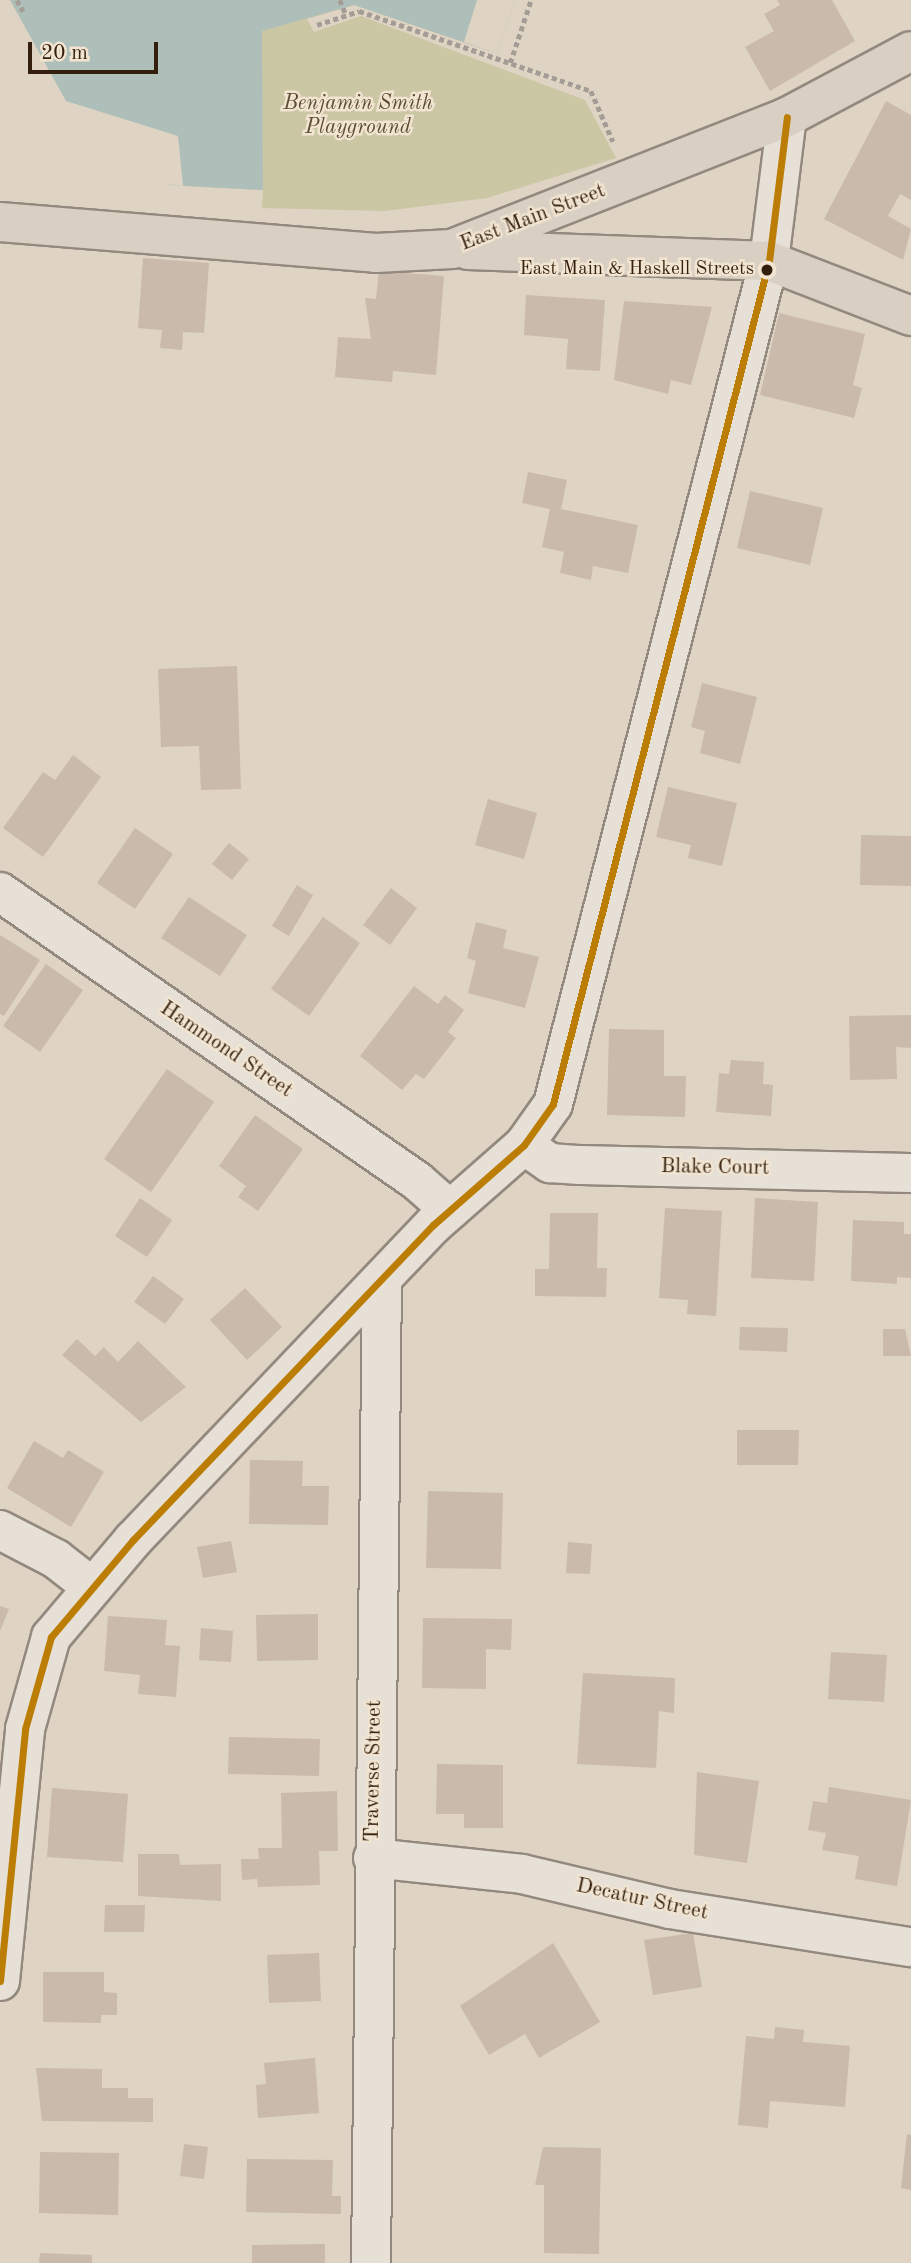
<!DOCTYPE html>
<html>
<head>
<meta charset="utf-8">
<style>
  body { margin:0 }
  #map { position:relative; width:911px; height:2263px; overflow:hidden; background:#dfd3c3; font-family:"Old Standard TT",serif }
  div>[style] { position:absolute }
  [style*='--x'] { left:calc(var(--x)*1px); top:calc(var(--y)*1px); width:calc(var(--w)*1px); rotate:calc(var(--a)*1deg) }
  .green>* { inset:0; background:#cbc6a4 }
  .water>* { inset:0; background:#aebfba }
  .pier>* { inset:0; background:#dfd3c3 }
  .building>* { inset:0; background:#cabaac }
  .path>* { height:4.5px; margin-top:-2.25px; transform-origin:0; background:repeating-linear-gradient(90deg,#a49d96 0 5px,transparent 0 8.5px) }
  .roads { filter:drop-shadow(2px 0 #93897e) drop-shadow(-2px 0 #93897e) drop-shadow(0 2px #93897e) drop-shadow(0 -2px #93897e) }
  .minor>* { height:38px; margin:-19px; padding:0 19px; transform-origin:19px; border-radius:19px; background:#e6e0d7 }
  .major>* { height:38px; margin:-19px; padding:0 19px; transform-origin:19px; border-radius:19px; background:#d9d0c3 }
  .bus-1>* { height:7px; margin:-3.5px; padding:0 3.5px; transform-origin:3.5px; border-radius:3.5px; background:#bc7d04 }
  .dots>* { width:19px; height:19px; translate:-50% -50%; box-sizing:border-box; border:4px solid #f1e4d1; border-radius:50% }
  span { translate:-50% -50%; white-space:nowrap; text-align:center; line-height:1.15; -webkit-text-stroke:5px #f1e4d1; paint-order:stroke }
  .bus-label { font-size:19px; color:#341e0d }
  .right { translate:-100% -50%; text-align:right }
  .park-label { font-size:21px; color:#5c4d33; font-style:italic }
  .street-label { font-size:21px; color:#341e0d }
  .scale { position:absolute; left:28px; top:42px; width:130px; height:32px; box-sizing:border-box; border:4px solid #341e0d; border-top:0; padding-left:9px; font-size:21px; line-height:24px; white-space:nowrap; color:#341e0d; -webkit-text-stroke:5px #f1e4d1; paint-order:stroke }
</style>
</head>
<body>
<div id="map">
  <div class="green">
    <div style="clip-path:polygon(173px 0,477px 0,464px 42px,354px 5px,307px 19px,314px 32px,361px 16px,585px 100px,616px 158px,487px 198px,385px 211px,262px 208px,263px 190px,183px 186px)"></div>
  </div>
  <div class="water">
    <div style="clip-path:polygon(0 0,515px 0,498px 54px,354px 5px,262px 31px,263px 190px,169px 185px,172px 138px,61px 114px,48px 78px)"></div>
  </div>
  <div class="pier">
    <div style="clip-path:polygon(0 0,10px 0,66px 101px,178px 136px,183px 186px,166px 184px,169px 141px,60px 118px,45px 81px,0 68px)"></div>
    <div style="clip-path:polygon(477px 0,515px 0,498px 54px,464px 42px)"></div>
  </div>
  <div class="building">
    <div style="clip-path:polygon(777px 0,832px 0,855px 41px,770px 91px,745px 47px,774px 31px,764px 14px,780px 5px)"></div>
    <div style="clip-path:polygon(886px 101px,911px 115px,911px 200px,900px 194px,888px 216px,911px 229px,903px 260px,824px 219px)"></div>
    <div style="clip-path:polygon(143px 258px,209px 263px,204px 333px,183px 332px,182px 350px,160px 348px,162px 330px,138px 328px)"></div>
    <div style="clip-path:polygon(379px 271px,444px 276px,436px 375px,393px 371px,392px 382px,335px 377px,338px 337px,371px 339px,365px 298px,376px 299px)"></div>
    <div style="clip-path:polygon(526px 295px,605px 300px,600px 371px,566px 369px,568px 339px,524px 335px)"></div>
    <div style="clip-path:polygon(624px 301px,712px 307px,691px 385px,671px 380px,668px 394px,614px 380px)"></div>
    <div style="clip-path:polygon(779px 313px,865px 334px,853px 385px,862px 388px,854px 418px,760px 395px)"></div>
    <div style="clip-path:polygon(528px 472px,567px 480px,561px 509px,638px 525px,628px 573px,593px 566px,591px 580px,560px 573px,564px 552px,542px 547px,550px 509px,522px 503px)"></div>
    <div style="clip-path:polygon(750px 491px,823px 508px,810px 565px,737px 548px)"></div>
    <div style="clip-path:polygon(237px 666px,241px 789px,201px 790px,199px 746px,161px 747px,158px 669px)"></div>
    <div style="clip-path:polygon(702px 683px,757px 697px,740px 764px,700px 753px,705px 731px,691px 727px)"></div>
    <div style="clip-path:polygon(73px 755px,101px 777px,43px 857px,3px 828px,43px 772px,55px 780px)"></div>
    <div style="clip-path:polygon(668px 787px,737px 803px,722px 866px,688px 858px,691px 845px,656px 837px)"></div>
    <div style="clip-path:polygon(488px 799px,537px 813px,524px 859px,475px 845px)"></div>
    <div style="clip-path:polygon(135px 828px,173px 854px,135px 909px,97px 883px)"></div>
    <div style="clip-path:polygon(861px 835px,911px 836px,911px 886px,860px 885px)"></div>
    <div style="clip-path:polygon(229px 843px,249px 859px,232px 880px,212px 864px)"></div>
    <div style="clip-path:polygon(297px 885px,313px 895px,289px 936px,272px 926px)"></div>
    <div style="clip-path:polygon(391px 888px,417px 908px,390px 945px,363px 925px)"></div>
    <div style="clip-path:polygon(189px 897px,247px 935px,220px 976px,161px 938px)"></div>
    <div style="clip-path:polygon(323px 917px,360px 943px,309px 1016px,271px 989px)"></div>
    <div style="clip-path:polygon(476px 922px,507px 930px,503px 948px,539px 957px,525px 1008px,468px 993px,476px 961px,467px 958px)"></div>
    <div style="clip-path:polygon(0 935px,40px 960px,4px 1016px,0 1014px)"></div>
    <div style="clip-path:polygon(46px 964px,83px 990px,40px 1052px,3px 1026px)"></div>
    <div style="clip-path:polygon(414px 986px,438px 1004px,445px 995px,464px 1010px,448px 1032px,456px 1038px,424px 1079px,416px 1074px,402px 1090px,360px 1056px)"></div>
    <div style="clip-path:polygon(911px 1015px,911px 1048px,896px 1047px,897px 1079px,850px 1080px,849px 1016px)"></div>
    <div style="clip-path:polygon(609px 1029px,664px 1030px,664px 1076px,686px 1076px,685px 1117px,607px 1115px)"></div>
    <div style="clip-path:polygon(731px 1060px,764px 1062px,763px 1084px,773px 1085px,771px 1116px,716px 1112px,719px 1073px,729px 1074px)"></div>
    <div style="clip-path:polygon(167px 1069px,214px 1102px,151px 1192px,104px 1159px)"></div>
    <div style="clip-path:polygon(255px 1115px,303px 1149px,258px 1211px,238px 1197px,246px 1186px,219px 1166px)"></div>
    <div style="clip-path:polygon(140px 1198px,172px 1220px,147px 1257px,115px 1236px)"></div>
    <div style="clip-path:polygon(755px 1198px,818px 1202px,814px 1281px,751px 1278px)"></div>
    <div style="clip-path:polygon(665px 1208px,722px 1211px,716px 1316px,687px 1314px,688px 1300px,659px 1298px)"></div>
    <div style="clip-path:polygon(550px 1213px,598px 1213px,597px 1268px,607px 1268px,606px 1297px,535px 1296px,535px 1269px,549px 1269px)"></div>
    <div style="clip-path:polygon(853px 1220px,904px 1222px,904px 1234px,911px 1234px,911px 1278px,897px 1277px,897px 1284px,851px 1281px)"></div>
    <div style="clip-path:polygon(153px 1276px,184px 1299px,165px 1324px,134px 1302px)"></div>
    <div style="clip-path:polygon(245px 1288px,282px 1327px,247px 1360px,210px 1320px)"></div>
    <div style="clip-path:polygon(740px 1327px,788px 1328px,787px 1352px,739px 1350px)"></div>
    <div style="clip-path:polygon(883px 1329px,905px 1329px,911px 1356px,883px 1356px)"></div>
    <div style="clip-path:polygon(77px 1339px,95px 1356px,104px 1347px,118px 1362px,138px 1341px,186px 1387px,141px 1422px,62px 1355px)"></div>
    <div style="clip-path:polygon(737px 1430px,799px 1430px,798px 1465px,737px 1465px)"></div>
    <div style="clip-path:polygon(34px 1441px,63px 1458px,68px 1450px,104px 1472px,71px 1527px,7px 1488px)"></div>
    <div style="clip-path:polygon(250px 1460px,303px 1461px,302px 1486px,329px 1486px,328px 1525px,249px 1524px)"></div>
    <div style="clip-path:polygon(428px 1491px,503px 1493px,501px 1569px,426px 1568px)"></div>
    <div style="clip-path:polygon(231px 1541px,237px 1572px,203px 1578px,197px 1547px)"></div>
    <div style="clip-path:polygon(568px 1542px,592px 1544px,590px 1574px,566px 1573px)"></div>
    <div style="clip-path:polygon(0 1606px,9px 1609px,0 1631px)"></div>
    <div style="clip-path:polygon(318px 1614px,318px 1660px,257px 1661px,256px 1615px)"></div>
    <div style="clip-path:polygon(108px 1616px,167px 1620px,165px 1645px,180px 1646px,176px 1697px,138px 1694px,140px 1675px,104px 1671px)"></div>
    <div style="clip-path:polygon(423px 1618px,512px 1619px,511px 1650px,486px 1649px,486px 1689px,422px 1688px)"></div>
    <div style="clip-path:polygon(201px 1628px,233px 1631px,231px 1662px,199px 1660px)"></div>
    <div style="clip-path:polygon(831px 1652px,887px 1655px,884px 1702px,828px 1699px)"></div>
    <div style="clip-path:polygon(583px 1673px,675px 1678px,674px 1713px,659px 1711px,656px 1768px,577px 1764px)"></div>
    <div style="clip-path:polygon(229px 1737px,320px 1739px,319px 1776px,228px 1774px)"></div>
    <div style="clip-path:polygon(437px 1764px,503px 1765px,503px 1828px,464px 1828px,464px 1814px,436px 1814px)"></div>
    <div style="clip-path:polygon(697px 1772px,759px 1781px,747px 1863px,694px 1855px)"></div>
    <div style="clip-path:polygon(829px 1787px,911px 1800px,897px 1886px,855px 1879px,859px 1856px,822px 1850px,826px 1833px,808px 1830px,813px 1801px,827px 1803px)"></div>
    <div style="clip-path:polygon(52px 1788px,128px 1794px,123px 1862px,47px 1857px)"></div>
    <div style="clip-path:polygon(337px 1791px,338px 1851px,319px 1851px,320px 1885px,258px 1887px,257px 1879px,242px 1880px,241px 1859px,259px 1859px,258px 1848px,282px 1848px,281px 1793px)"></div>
    <div style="clip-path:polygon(138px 1854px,179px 1854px,180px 1865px,221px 1864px,221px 1901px,138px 1896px)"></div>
    <div style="clip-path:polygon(105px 1905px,145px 1905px,144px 1932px,104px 1932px)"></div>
    <div style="clip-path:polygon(693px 1933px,702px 1987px,653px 1995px,644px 1940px)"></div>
    <div style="clip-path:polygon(553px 1943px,600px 2022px,539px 2058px,525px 2034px,489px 2055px,460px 2006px)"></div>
    <div style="clip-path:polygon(319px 1953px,321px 2001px,269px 2003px,267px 1955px)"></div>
    <div style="clip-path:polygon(43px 1972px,104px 1972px,104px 1992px,117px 1993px,117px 2015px,101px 2015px,101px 2023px,43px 2022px)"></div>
    <div style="clip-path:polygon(775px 2027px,804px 2030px,803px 2042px,850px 2046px,845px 2107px,770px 2101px,768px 2128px,738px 2125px,746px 2036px,774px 2039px)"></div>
    <div style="clip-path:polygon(315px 2058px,319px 2113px,258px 2118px,256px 2085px,266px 2084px,264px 2063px)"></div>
    <div style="clip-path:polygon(36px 2068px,102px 2069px,102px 2088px,128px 2088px,128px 2098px,153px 2098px,153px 2122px,42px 2121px)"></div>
    <div style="clip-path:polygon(907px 2134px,911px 2135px,911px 2190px,901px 2188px)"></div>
    <div style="clip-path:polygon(184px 2144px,208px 2147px,204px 2179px,180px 2176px)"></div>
    <div style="clip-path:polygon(543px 2147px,601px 2148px,599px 2254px,544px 2253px,544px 2185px,535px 2185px)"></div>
    <div style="clip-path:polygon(40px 2152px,119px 2153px,118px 2215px,39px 2213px)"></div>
    <div style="clip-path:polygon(247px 2159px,333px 2160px,332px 2196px,341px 2196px,341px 2214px,246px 2212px)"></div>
    <div style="clip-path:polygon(325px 2244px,325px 2263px,252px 2263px,252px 2245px)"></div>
    <div style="clip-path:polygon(40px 2253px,92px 2255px,92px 2263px,39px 2263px)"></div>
  </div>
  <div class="path">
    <div style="--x:17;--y:0;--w:13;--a:61"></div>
    <div style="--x:340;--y:0;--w:16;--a:68"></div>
    <div style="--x:317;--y:25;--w:44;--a:-18.4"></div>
    <div style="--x:359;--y:11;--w:245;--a:19"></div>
    <div style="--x:591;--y:91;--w:55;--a:66.3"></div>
    <div style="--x:510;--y:63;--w:66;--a:-71.6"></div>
  </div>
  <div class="roads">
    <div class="minor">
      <div style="--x:0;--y:892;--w:507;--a:34.72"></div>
      <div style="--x:417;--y:1181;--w:44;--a:41.3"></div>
      <div style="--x:524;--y:1145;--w:32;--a:35"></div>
      <div style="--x:550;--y:1163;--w:30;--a:4"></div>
      <div style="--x:580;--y:1165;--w:331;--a:1.4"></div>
      <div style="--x:0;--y:1530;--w:63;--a:27.4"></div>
      <div style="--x:56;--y:1559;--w:46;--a:37.9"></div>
      <div style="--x:373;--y:1858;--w:150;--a:6.1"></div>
      <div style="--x:522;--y:1874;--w:152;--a:13.3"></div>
      <div style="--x:670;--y:1909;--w:244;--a:9"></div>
      <div style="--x:0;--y:1981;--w:253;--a:-84.3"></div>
      <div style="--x:25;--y:1729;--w:96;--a:-74.2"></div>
      <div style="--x:51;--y:1637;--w:127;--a:-49.8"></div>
      <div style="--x:133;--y:1540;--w:435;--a:-46.4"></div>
      <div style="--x:433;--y:1225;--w:121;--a:-41.3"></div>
      <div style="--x:524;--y:1145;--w:50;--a:-54.7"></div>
      <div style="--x:553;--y:1104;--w:870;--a:-75.63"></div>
      <div style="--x:769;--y:261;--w:145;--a:-82.9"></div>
      <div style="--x:371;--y:2263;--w:983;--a:-89.36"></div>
    </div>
    <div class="major">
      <div style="--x:0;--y:222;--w:377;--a:4.7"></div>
      <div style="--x:376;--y:253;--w:76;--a:-3"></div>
      <div style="--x:452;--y:249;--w:360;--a:-21.5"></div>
      <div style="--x:787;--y:117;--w:140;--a:-28"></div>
      <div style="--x:468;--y:250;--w:301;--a:2.1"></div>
      <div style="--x:769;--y:261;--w:152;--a:21.2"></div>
    </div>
  </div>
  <div class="bus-1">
    <div style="--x:0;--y:1981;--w:253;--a:-84.3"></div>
    <div style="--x:25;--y:1729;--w:96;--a:-74.2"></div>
    <div style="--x:51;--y:1637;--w:127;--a:-49.8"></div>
    <div style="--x:133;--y:1540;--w:435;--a:-46.4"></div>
    <div style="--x:433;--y:1225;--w:121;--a:-41.3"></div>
    <div style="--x:524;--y:1145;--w:50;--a:-54.7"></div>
    <div style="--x:553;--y:1104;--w:870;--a:-75.63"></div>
    <div style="--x:769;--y:261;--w:145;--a:-82.9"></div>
  </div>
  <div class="dots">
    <div style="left:767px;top:270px;background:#341e0d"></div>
  </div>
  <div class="bus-label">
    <span class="right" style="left:754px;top:270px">East Main &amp; Haskell Streets</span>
  </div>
  <div class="park-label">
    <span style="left:358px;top:116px">Benjamin Smith<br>Playground</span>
  </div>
  <div class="street-label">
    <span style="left:533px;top:218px;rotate:-21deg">East Main Street</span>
    <span style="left:226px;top:1050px;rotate:34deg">Hammond Street</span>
    <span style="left:715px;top:1168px;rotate:1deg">Blake Court</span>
    <span style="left:374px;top:1771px;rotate:-89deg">Traverse Street</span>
    <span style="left:642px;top:1900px;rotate:12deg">Decatur Street</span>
  </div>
  <div class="scale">20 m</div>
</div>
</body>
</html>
